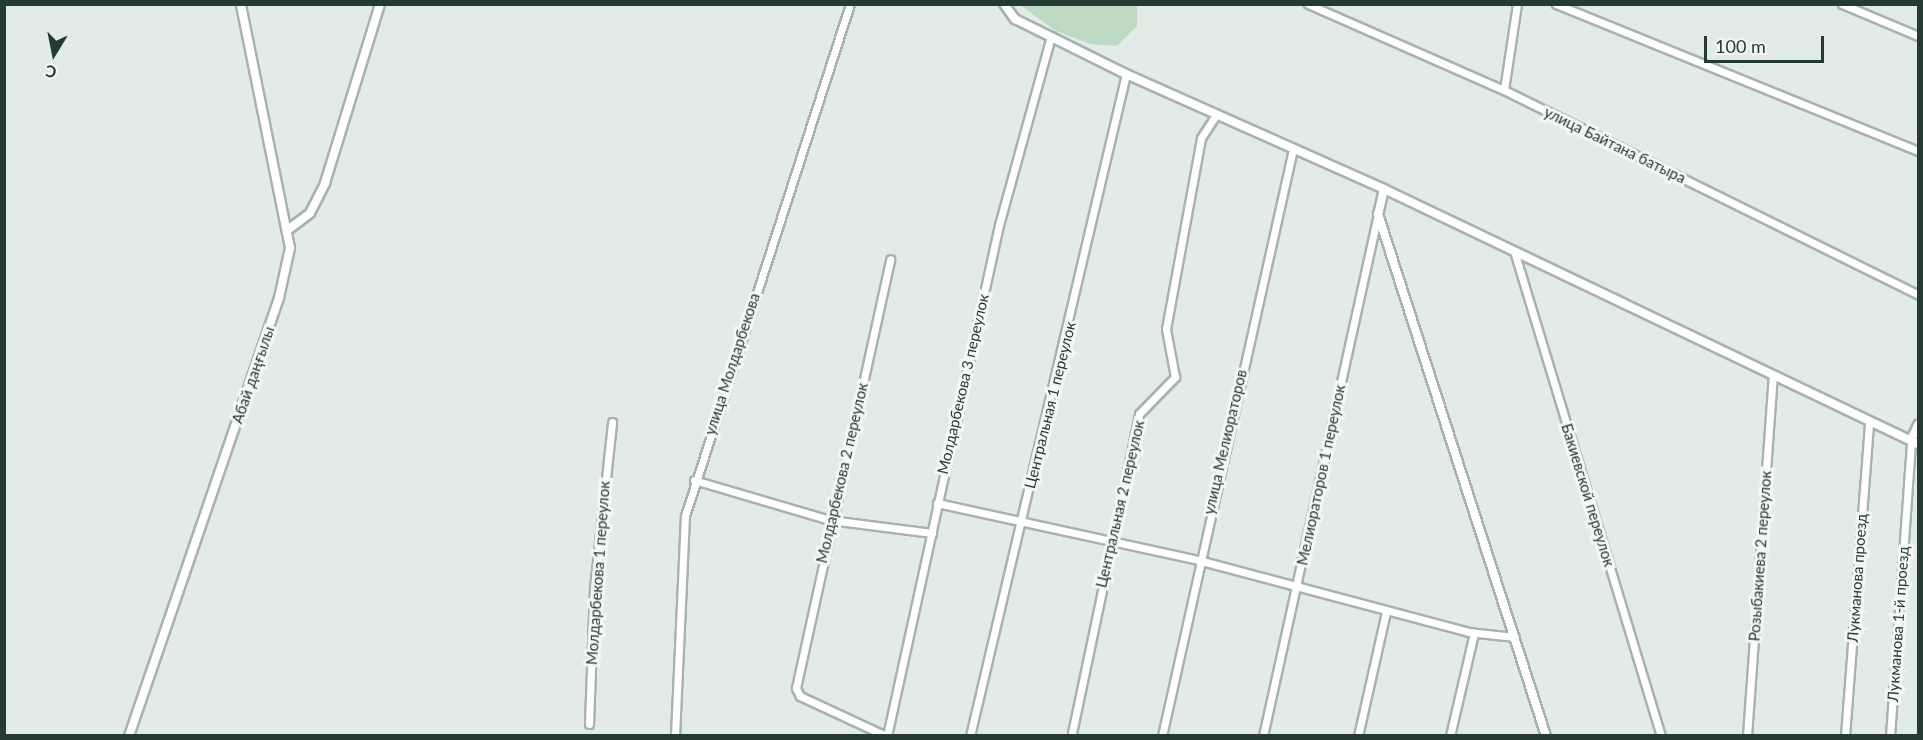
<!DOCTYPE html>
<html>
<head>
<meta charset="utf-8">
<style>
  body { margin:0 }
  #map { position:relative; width:1923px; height:740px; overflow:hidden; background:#e3ebe7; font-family:Lato,sans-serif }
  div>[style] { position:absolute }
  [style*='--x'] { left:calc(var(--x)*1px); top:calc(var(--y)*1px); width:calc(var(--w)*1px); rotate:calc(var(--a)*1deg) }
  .green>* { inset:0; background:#bedac4 }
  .roads { filter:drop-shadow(2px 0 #a6b3ae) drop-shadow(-2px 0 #a6b3ae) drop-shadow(0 2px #a6b3ae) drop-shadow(0 -2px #a6b3ae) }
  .minor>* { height:7px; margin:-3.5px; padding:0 3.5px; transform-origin:3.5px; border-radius:3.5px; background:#fff }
  .tertiary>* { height:8px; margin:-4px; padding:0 4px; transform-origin:4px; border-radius:4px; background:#fff }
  span { translate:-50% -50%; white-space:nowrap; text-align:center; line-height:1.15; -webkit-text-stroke:6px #f3f8f5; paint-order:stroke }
  .street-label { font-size:15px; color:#243b34 }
  .frame { position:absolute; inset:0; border:6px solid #243b34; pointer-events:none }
  .north { position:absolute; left:24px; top:24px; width:60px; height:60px; -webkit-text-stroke:4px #f3f8f5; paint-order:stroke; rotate:190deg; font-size:16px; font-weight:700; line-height:24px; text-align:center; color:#243b34 }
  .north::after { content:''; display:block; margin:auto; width:21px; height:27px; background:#243b34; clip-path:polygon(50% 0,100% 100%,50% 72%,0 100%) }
  .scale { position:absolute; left:1704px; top:36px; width:120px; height:27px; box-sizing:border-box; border:3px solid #243b34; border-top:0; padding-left:8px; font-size:18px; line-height:21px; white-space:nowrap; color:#243b34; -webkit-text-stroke:4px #f3f8f5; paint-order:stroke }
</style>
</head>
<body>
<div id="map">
  <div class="green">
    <div style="clip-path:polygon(1020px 5px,1137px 5px,1137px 26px,1117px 46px,1091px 44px,1056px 31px)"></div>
  </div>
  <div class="roads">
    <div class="minor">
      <div style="--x:1308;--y:4;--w:214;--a:23.7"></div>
      <div style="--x:1504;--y:90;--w:462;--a:26.3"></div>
      <div style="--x:1556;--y:4;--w:391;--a:22.1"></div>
      <div style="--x:1842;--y:4;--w:82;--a:22.8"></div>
      <div style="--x:1504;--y:90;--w:87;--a:-81.4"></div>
      <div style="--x:1515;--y:254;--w:504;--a:73.15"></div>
      <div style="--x:694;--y:480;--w:142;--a:16.4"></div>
      <div style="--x:830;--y:520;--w:103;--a:7.3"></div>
      <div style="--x:937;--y:503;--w:267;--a:12.3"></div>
      <div style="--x:1198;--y:560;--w:279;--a:14.9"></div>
      <div style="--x:1468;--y:632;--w:47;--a:6.1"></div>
      <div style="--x:589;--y:724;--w:135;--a:-87.9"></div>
      <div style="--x:594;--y:589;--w:168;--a:-83.8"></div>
      <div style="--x:1072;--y:733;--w:326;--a:-78.1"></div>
      <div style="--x:1139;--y:414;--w:52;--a:-45.8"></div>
      <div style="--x:1175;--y:377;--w:49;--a:-100.6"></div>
      <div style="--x:1166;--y:329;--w:194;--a:-79.6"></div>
      <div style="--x:1201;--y:138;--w:27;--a:-57"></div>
      <div style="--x:675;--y:736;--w:220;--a:-87.4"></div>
      <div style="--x:685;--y:516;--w:538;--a:-72.14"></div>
      <div style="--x:886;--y:736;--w:95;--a:-155.1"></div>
      <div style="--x:800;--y:696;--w:9;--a:-117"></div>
      <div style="--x:796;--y:688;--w:439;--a:-77.6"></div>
      <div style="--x:887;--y:736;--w:523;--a:-77.64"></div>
      <div style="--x:999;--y:225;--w:196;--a:-74.6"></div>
      <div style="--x:970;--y:736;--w:680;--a:-76.74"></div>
      <div style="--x:1162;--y:736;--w:601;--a:-77.42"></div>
      <div style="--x:1263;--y:736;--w:535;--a:-77.58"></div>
      <div style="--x:1358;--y:736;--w:127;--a:-77.3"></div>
      <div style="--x:1450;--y:736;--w:106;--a:-76.9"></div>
      <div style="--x:1747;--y:736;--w:361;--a:-85.9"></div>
      <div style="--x:1845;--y:736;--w:316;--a:-85.6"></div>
      <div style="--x:1890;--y:736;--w:297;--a:-85.9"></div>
    </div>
    <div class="tertiary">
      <div style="--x:1004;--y:4;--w:19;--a:54"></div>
      <div style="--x:1015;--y:19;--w:124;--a:26.4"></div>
      <div style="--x:1126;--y:74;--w:282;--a:24"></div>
      <div style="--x:1384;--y:189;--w:592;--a:25.53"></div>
      <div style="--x:1384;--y:189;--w:26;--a:103"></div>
      <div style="--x:1378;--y:214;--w:548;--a:72.16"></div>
      <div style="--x:289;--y:229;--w:26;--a:-37"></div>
      <div style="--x:310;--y:213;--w:34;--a:-63"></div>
      <div style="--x:325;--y:183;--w:187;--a:-72.9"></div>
      <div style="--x:1911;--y:440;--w:17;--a:-65"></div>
      <div style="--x:129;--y:736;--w:463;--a:-71.1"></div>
      <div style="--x:279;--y:298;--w:51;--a:-77.6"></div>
      <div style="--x:290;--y:248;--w:249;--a:-101.4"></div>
    </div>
  </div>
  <div class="street-label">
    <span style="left:1615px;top:145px;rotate:26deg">улица Байтана батыра</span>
    <span style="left:732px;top:364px;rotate:-72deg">улица Молдарбекова</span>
    <span style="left:253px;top:375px;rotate:-71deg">Абай даңғылы</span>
    <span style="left:963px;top:384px;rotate:-77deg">Молдарбекова 3 переулок</span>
    <span style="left:1050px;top:405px;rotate:-76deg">Центральная 1 переулок</span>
    <span style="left:1225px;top:442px;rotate:-77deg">улица Мелиораторов</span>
    <span style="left:842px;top:473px;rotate:-77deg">Молдарбекова 2 переулок</span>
    <span style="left:1321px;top:475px;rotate:-78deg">Мелиораторов 1 переулок</span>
    <span style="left:1588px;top:495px;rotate:73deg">Бакиевской переулок</span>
    <span style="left:1120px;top:504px;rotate:-77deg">Центральная 2 переулок</span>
    <span style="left:1760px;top:556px;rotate:-86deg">Розыбакиева 2 переулок</span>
    <span style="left:598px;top:573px;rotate:-86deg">Молдарбекова 1 переулок</span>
    <span style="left:1857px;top:578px;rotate:-86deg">Лукманова проезд</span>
    <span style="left:1898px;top:624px;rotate:-86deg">Лукманова 1-й проезд</span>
  </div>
  <div class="frame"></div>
  <div class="north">С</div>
  <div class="scale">100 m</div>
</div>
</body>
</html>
